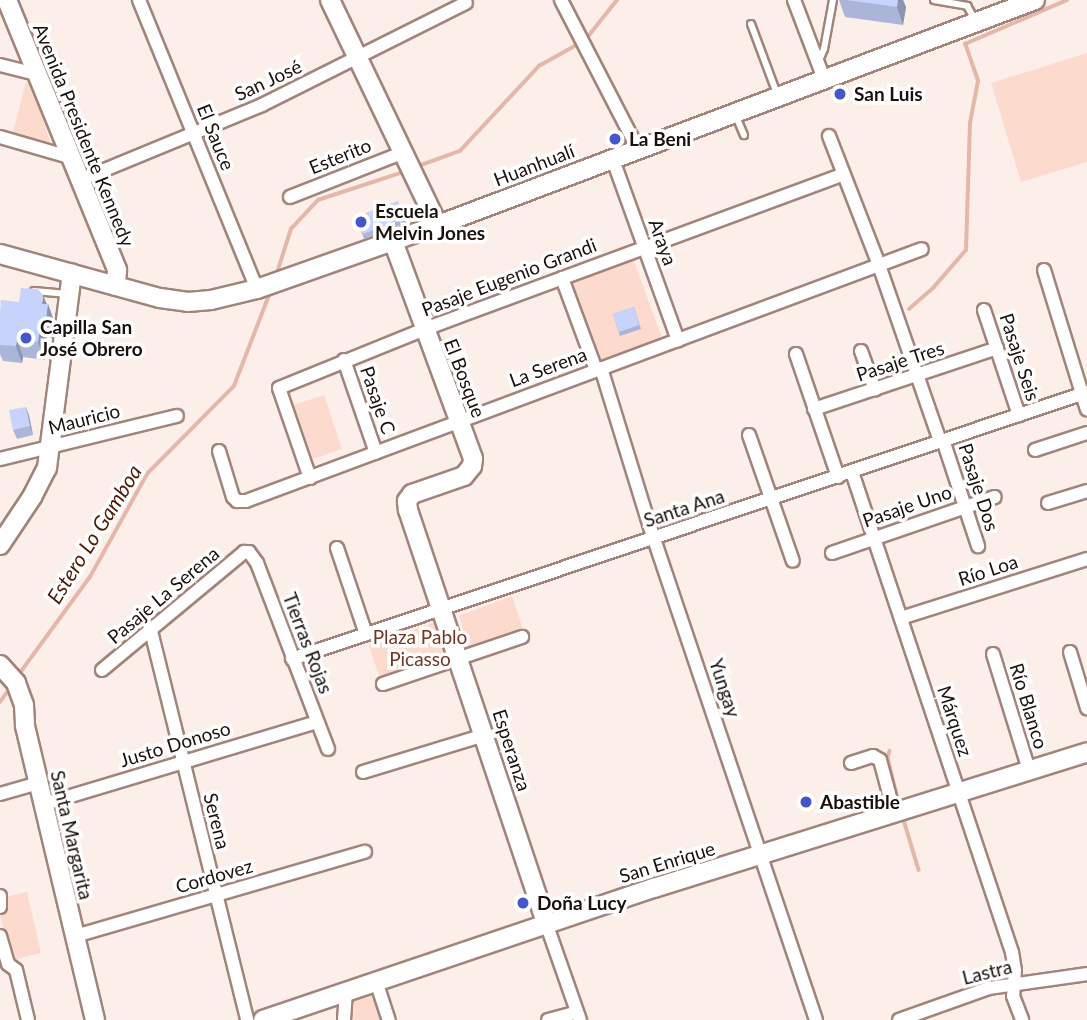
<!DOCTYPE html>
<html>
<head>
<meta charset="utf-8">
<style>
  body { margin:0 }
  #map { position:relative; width:1087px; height:1020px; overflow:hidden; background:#fcefea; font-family:Lato,sans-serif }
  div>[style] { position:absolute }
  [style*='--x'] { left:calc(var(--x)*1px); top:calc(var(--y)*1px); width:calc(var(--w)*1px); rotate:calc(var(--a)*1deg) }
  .green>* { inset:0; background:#fcdace }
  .stream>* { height:3.5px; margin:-1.75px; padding:0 1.75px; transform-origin:1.75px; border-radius:1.75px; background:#e5b7a8 }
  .roads { filter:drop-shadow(2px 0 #a2847a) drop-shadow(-2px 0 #a2847a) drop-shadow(0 2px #a2847a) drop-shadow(0 -2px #a2847a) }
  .lane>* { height:6px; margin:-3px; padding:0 3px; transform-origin:3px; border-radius:3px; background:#fff }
  .street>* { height:12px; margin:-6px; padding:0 6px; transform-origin:6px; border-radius:6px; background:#fff }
  .secondary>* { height:18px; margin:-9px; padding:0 9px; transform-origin:9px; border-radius:9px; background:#fff }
  .wall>* { inset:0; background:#abb5d8 }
  .shaded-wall>* { inset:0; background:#8b94b0 }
  .building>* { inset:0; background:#c7d3fb }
  .dots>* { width:19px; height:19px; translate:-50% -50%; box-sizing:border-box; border:4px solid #fff; border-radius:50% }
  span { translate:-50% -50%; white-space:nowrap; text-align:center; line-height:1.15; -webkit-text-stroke:7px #fff; paint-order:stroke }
  .street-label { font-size:19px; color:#1b100d }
  .poi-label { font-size:19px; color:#1b100d; font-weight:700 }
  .left { translate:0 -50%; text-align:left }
  .park-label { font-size:19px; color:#713724 }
  .water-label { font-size:21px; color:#4f1905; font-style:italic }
</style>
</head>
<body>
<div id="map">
  <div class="green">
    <div style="clip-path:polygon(1087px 53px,1087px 162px,1021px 182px,991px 83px)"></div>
    <div style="clip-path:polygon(26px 82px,31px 84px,50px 141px,42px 144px,12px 136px)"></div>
    <div style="clip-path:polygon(633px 258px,662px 338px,602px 361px,572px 281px)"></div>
    <div style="clip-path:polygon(324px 395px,342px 449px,313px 459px,294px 405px)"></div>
    <div style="clip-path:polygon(512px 596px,524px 632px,470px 651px,459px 616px)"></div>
    <div style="clip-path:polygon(436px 622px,449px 659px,380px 680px,369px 645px)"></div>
    <div style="clip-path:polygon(27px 892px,41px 953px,17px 959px,12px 958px,0 916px,7px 906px,5px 897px)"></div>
    <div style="clip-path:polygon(376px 994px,384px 1020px,353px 1020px,354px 1001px)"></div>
  </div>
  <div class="stream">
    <div style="--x:586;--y:39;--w:50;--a:-51.5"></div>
    <div style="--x:416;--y:167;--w:47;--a:-20"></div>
    <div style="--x:460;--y:151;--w:116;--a:-47.1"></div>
    <div style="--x:539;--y:66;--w:47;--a:-29.3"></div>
    <div style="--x:276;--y:276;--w:49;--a:-72.3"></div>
    <div style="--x:291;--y:229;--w:40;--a:-47"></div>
    <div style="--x:318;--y:200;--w:93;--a:-18.2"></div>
    <div style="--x:909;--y:309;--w:33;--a:-41"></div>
    <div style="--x:934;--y:287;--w:49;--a:-49.1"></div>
    <div style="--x:966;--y:250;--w:127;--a:-88.2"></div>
    <div style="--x:970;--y:123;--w:43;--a:-79.2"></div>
    <div style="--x:978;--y:81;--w:39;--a:-109"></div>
    <div style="--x:965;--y:44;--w:111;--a:-23.3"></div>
    <div style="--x:17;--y:677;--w:124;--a:-53.9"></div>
    <div style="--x:90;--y:577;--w:118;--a:-61"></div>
    <div style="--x:147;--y:474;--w:124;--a:-45.3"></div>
    <div style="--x:234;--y:386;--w:103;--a:-68.9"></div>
    <div style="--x:0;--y:702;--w:19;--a:-54"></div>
    <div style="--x:890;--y:751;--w:7;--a:106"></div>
    <div style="--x:888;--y:758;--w:42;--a:76.3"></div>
    <div style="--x:904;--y:820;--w:52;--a:73.3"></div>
  </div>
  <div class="roads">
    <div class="lane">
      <div style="--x:934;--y:0;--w:34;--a:10"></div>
      <div style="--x:967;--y:6;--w:17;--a:59"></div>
      <div style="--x:751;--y:24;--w:75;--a:69.6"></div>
      <div style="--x:818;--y:63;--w:15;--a:-67"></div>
      <div style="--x:824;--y:49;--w:50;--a:-79.6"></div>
      <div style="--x:735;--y:114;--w:23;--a:67"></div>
      <div style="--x:34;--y:291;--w:34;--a:5"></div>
    </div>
    <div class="street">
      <div style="--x:139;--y:0;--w:312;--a:67.8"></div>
      <div style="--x:561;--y:0;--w:165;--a:62.7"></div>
      <div style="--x:794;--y:0;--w:85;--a:69.2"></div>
      <div style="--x:0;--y:65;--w:37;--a:14"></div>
      <div style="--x:829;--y:136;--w:138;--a:68.8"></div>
      <div style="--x:879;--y:265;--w:186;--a:70.9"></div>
      <div style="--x:0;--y:137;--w:72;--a:16.2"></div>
      <div style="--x:612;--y:157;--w:195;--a:70.2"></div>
      <div style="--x:80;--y:180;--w:197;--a:-22.4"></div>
      <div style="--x:262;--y:105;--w:228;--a:-26.6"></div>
      <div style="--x:290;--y:197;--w:123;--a:-21.5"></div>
      <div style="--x:1044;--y:270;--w:146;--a:72.9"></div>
      <div style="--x:562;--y:278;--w:98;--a:69.7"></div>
      <div style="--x:984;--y:310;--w:111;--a:71.6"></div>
      <div style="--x:861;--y:351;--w:41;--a:70.3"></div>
      <div style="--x:796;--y:354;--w:130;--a:71.1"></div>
      <div style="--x:344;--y:360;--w:98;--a:71"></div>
      <div style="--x:601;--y:368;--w:163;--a:72.9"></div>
      <div style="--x:649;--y:524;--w:523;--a:71.39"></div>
      <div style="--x:814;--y:409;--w:193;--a:-18.4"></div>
      <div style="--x:749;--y:435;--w:133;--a:70.8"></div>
      <div style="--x:943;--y:440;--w:112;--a:71.7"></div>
      <div style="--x:1035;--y:450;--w:55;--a:-18.1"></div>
      <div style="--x:219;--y:451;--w:48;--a:73.1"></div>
      <div style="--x:233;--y:497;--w:6;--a:45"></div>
      <div style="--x:237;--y:501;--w:9;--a:0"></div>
      <div style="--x:246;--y:501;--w:721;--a:-20.44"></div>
      <div style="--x:0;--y:459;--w:182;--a:-13.7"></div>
      <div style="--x:852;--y:472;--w:506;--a:71.57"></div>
      <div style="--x:1012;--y:952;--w:18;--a:81"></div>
      <div style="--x:1015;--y:970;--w:26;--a:94"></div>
      <div style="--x:1013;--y:996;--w:26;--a:69"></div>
      <div style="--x:310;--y:478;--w:95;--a:-109"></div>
      <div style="--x:279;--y:388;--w:157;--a:-22"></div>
      <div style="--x:425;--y:329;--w:446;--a:-20.3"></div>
      <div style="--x:1048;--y:503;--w:41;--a:-17.1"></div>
      <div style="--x:337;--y:548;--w:91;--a:71.4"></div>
      <div style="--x:832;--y:553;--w:172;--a:-19"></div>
      <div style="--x:901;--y:618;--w:195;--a:-17.6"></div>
      <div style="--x:151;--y:631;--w:401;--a:76.1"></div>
      <div style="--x:1070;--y:652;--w:59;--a:73.1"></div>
      <div style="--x:993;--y:654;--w:121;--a:72.8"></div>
      <div style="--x:292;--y:659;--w:839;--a:-18.56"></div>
      <div style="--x:102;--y:670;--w:185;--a:-39.7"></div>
      <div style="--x:244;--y:552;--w:5;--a:0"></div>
      <div style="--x:249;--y:552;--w:14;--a:54"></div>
      <div style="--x:257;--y:563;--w:199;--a:69.1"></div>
      <div style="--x:383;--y:684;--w:147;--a:-18.7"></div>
      <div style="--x:851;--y:763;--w:23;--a:-18"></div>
      <div style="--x:873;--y:756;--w:8;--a:30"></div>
      <div style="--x:880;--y:760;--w:54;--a:74.9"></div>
      <div style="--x:363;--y:772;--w:127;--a:-16.9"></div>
      <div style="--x:0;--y:794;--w:40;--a:-16"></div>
      <div style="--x:44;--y:804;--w:285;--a:-16.7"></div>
      <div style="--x:0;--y:896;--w:11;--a:90"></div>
      <div style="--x:546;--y:923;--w:103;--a:70.7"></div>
      <div style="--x:0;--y:936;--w:29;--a:74"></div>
      <div style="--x:8;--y:964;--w:10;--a:37"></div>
      <div style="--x:16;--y:970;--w:51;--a:76.5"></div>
      <div style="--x:75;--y:936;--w:302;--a:-16.2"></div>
      <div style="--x:377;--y:984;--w:38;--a:72"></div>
      <div style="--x:344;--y:1020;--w:26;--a:-86"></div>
      <div style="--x:548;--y:1020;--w:30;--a:-15"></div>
      <div style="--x:899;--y:1020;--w:96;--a:-19.6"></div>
      <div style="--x:989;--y:988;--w:99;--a:-8.1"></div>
    </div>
    <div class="secondary">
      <div style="--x:7;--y:0;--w:292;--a:67.8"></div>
      <div style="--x:117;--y:270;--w:16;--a:94"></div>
      <div style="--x:330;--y:0;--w:250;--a:64.4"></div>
      <div style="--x:393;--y:241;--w:232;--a:69.8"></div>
      <div style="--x:473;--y:459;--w:7;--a:98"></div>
      <div style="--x:472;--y:466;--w:13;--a:129"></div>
      <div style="--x:464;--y:476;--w:55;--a:160.9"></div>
      <div style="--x:412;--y:494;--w:9;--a:126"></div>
      <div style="--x:407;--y:501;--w:9;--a:84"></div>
      <div style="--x:408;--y:510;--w:435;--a:71.5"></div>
      <div style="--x:0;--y:254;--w:166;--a:15.4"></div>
      <div style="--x:160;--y:298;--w:28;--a:8"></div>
      <div style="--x:188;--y:302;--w:23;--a:-5"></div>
      <div style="--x:211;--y:300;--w:47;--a:-13.4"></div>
      <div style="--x:257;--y:289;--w:192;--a:-19.5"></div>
      <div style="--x:438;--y:225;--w:638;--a:-20.65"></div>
      <div style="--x:0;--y:545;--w:58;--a:-56.3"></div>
      <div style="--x:32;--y:497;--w:33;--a:-63"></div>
      <div style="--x:47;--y:468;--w:196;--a:-82.7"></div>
      <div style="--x:0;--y:665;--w:24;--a:48"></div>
      <div style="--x:16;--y:683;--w:23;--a:70"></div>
      <div style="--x:24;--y:705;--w:21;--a:87"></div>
      <div style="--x:25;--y:726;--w:302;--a:76.6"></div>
      <div style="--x:263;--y:1020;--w:413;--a:-18.7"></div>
      <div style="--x:654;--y:888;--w:454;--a:-17.4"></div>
    </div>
  </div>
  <div class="wall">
    <div style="clip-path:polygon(839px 0,903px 0,906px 7px,903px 25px,845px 17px)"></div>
    <div style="clip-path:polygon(398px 201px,407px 224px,364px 239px,356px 217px)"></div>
    <div style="clip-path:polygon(19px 302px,48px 304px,54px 321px,52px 338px,47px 337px,45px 360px,23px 357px,22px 363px,3px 361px,0 354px,0 312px)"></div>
    <div style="clip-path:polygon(634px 307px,641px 329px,620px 336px,613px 314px)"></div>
    <div style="clip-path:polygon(26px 407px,29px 416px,33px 435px,17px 439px,13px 430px)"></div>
  </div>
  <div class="shaded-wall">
    <div style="clip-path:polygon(898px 0,903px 0,906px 7px,903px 25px,897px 7px)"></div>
    <div style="clip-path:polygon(43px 295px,48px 307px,48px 304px,54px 321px,52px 338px,46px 320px,42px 304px)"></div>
    <div style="clip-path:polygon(41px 320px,47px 337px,45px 360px,38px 342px)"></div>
    <div style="clip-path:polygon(17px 340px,23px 357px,22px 363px,16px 346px)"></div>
    <div style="clip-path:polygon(26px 407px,29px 416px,33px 435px,30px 426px)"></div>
  </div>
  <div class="building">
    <div style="clip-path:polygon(846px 0,898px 0,897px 7px)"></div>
    <div style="clip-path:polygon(398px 201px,405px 219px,363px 234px,356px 217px)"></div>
    <div style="clip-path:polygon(21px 288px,38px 289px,43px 295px,42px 304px,48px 304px,46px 320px,41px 320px,38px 342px,17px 340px,16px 346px,0 345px,0 312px,1px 300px,19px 302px)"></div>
    <div style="clip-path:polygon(634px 307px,639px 325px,619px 332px,613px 314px)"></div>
    <div style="clip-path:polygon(26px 407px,30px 426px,13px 430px,9px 410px)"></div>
  </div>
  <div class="dots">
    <div style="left:840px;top:94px;background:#4555ca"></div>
    <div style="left:615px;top:139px;background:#4555ca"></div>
    <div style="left:361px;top:222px;background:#4555ca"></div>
    <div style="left:26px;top:338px;background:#4555ca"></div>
    <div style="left:806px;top:802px;background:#4555ca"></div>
    <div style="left:523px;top:903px;background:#4555ca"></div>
  </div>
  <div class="street-label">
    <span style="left:268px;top:80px;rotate:-25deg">San José</span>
    <span style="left:84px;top:135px;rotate:68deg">Avenida Presidente Kennedy</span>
    <span style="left:216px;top:137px;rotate:68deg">El Sauce</span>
    <span style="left:340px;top:156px;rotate:-22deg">Esterito</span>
    <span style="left:534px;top:165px;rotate:-21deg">Huanhualí</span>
    <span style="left:663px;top:242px;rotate:70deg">Araya</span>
    <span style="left:509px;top:277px;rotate:-21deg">Pasaje Eugenio Grandi</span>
    <span style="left:1020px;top:357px;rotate:72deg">Pasaje Seis</span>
    <span style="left:900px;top:361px;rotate:-18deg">Pasaje Tres</span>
    <span style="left:548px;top:367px;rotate:-20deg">La Serena</span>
    <span style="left:465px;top:378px;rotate:69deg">El Bosque</span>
    <span style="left:378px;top:400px;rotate:71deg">Pasaje C</span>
    <span style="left:84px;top:419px;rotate:-14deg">Mauricio</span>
    <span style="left:979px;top:487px;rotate:72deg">Pasaje Dos</span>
    <span style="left:907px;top:506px;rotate:-19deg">Pasaje Uno</span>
    <span style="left:684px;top:508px;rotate:-18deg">Santa Ana</span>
    <span style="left:988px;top:570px;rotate:-18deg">Río Loa</span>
    <span style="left:163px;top:595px;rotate:-40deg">Pasaje La Serena</span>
    <span style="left:308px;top:643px;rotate:69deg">Tierras Rojas</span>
    <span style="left:725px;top:688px;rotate:72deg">Yungay</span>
    <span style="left:1029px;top:706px;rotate:73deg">Río Blanco</span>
    <span style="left:955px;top:721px;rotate:72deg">Márquez</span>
    <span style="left:175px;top:744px;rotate:-17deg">Justo Donoso</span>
    <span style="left:512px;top:750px;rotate:72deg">Esperanza</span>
    <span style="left:217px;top:821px;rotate:76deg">Serena</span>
    <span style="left:72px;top:835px;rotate:77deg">Santa Margarita</span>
    <span style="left:667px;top:862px;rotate:-17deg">San Enrique</span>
    <span style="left:214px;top:876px;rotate:-16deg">Cordovez</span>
    <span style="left:987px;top:972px;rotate:-14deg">Lastra</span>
  </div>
  <div class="poi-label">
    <span class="left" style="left:854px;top:94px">San Luis</span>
    <span class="left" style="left:629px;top:139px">La Beni</span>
    <span class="left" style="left:375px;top:222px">Escuela<br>Melvin Jones</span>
    <span class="left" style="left:40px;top:338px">Capilla San<br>José Obrero</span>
    <span class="left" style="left:820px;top:802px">Abastible</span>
    <span class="left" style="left:537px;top:903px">Doña Lucy</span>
  </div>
  <div class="park-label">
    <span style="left:420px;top:648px">Plaza Pablo<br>Picasso</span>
  </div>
  <div class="water-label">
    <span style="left:94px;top:534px;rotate:-58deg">Estero Lo Gamboa</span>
  </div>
</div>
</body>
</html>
